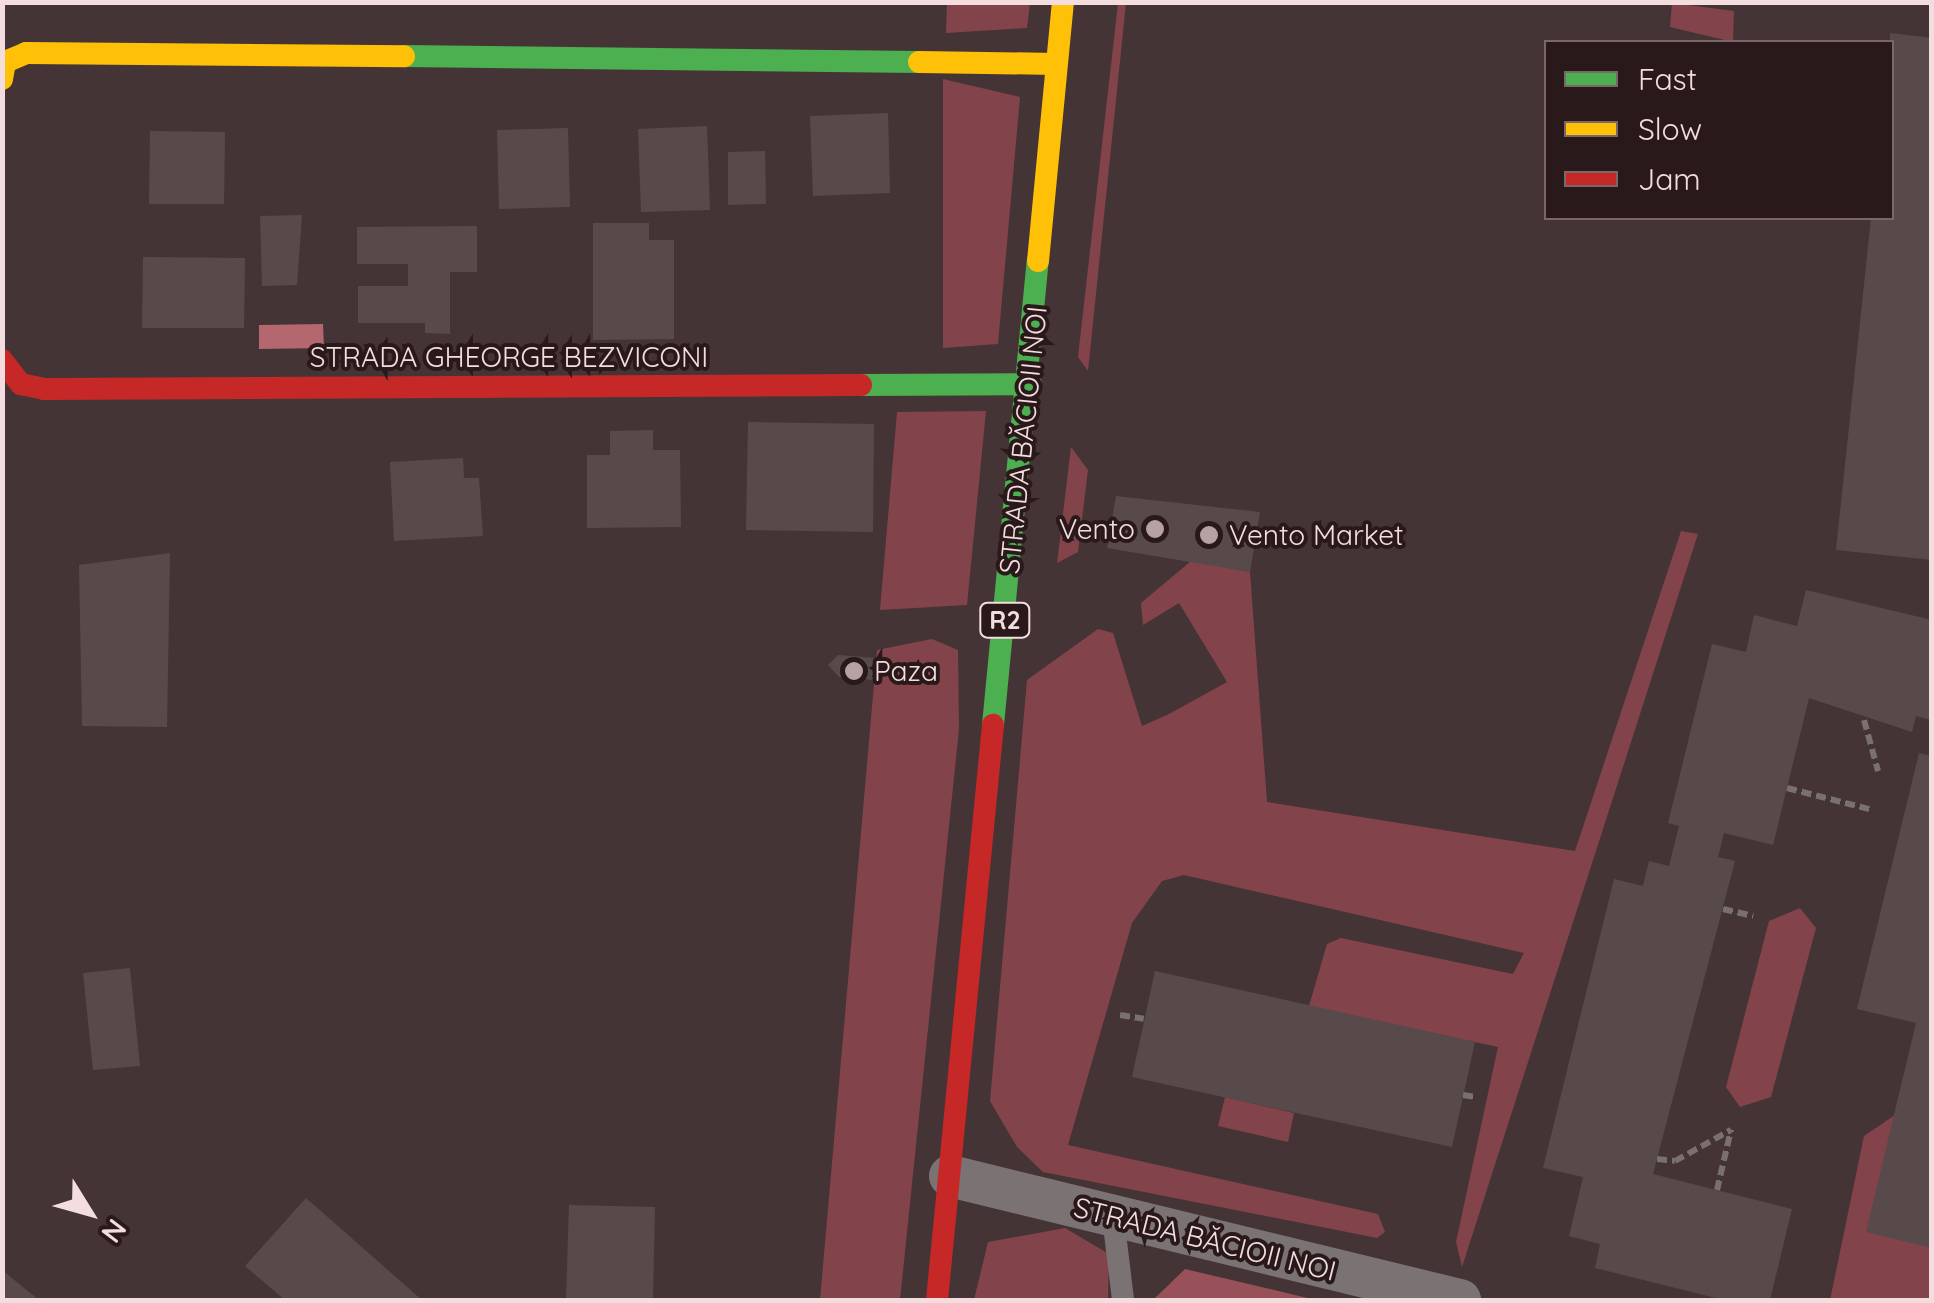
<!DOCTYPE html>
<html>
<head>
<meta charset="utf-8">
<style>
  body { margin:0 }
  #map { position:relative; width:1934px; height:1303px; overflow:hidden; background:#453435; font-family:Quicksand,sans-serif }
  div>[style] { position:absolute }
  [style*='--x'] { left:calc(var(--x)*1px); top:calc(var(--y)*1px); width:calc(var(--w)*1px); rotate:calc(var(--a)*1deg) }
  .green>* { inset:0; background:#83434a }
  .forest>* { inset:0; background:#985158 }
  .water>* { inset:0; background:#b4676e }
  .building>* { inset:0; background:#584a4b }
  .path>* { height:6px; margin-top:-3px; transform-origin:0; background:repeating-linear-gradient(90deg,#797070 0 10px,transparent 0 15px) }
  .lane>* { height:22px; margin:-11px; padding:0 11px; transform-origin:11px; border-radius:11px; background:#7b7373 }
  .street>* { height:42px; margin:-21px; padding:0 21px; transform-origin:21px; border-radius:21px; background:#7b7373 }
  .fast>* { height:22px; margin:-11px; padding:0 11px; transform-origin:11px; border-radius:11px; background:#4caf50 }
  .slow>* { height:22px; margin:-11px; padding:0 11px; transform-origin:11px; border-radius:11px; background:#ffc107 }
  .jam>* { height:22px; margin:-11px; padding:0 11px; transform-origin:11px; border-radius:11px; background:#c62828 }
  .dots>* { width:28px; height:28px; translate:-50% -50%; box-sizing:border-box; border:5px solid #29191a; border-radius:50% }
  span { translate:-50% -50%; white-space:nowrap; text-align:center; line-height:1.15; -webkit-text-stroke:8px #29191a; paint-order:stroke }
  .shield-label span { padding:2px 8px; background:#29191a; border:2px solid; border-radius:8px; -webkit-text-stroke-width:0 }
  .shield-label { font-size:25px; color:#f3ddde; font-weight:700 }
  .street-label { font-size:28px; color:#f3ddde }
  .poi-label { font-size:28px; color:#f3ddde }
  .right { translate:-100% -50%; text-align:right }
  .left { translate:0 -50%; text-align:left }
  .frame { position:absolute; inset:0; border:5px solid #f3ddde; pointer-events:none }
  .legend { position:absolute; left:1544px; top:40px; width:350px; height:180px; box-sizing:border-box; background:#29191a; border:2px solid #7a6768; margin:0; padding:12px 18px; list-style:none; font-size:30px; color:#f3ddde }
  .legend li { display:flex; align-items:center; gap:20px; height:50px }
  .legend b { width:50px; border:2px solid #7a6768 }
  .north { position:absolute; left:40px; top:1163px; width:100px; height:100px; -webkit-text-stroke:8px #29191a; paint-order:stroke; rotate:127deg; font-size:28px; font-weight:700; line-height:40px; text-align:center; color:#f3ddde }
  .north::after { content:''; display:block; margin:auto; width:35px; height:45px; background:#f3ddde; clip-path:polygon(50% 0,100% 100%,50% 72%,0 100%) }
</style>
</head>
<body>
<div id="map">
  <div class="green">
    <div style="clip-path:polygon(947px 3px,1030px 3px,1027px 28px,946px 33px)"></div>
    <div style="clip-path:polygon(1118px 3px,1126px 3px,1088px 371px,1078px 357px)"></div>
    <div style="clip-path:polygon(1672px 3px,1734px 11px,1733px 42px,1670px 27px)"></div>
    <div style="clip-path:polygon(943px 79px,1020px 97px,998px 344px,943px 348px)"></div>
    <div style="clip-path:polygon(986px 411px,967px 605px,880px 610px,897px 412px)"></div>
    <div style="clip-path:polygon(1071px 447px,1088px 470px,1078px 552px,1057px 563px)"></div>
    <div style="clip-path:polygon(1681px 531px,1698px 534px,1462px 1267px,1456px 1242px,1498px 1047px,1309px 1006px,1327px 944px,1341px 938px,1513px 974px,1524px 953px,1184px 875px,1162px 881px,1132px 923px,1068px 1145px,1378px 1214px,1385px 1232px,1377px 1238px,1043px 1172px,1017px 1147px,990px 1101px,1027px 680px,1098px 629px,1113px 633px,1142px 726px,1169px 714px,1227px 682px,1179px 603px,1143px 625px,1141px 603px,1191px 561px,1250px 572px,1267px 802px,1575px 851px)"></div>
    <div style="clip-path:polygon(932px 639px,958px 650px,959px 729px,900px 1300px,820px 1300px,877px 650px)"></div>
    <div style="clip-path:polygon(1800px 908px,1816px 928px,1771px 1097px,1740px 1107px,1726px 1087px,1769px 921px)"></div>
    <div style="clip-path:polygon(1225px 1097px,1294px 1113px,1288px 1142px,1218px 1126px)"></div>
    <div style="clip-path:polygon(1895px 1115px,1931px 1248px,1931px 1300px,1830px 1300px,1864px 1136px)"></div>
    <div style="clip-path:polygon(1065px 1228px,1109px 1254px,1108px 1300px,974px 1300px,988px 1242px)"></div>
  </div>
  <div class="forest">
    <div style="clip-path:polygon(1185px 1269px,1316px 1300px,1153px 1300px)"></div>
  </div>
  <div class="water">
    <div style="clip-path:polygon(323px 324px,324px 348px,259px 349px,259px 325px)"></div>
  </div>
  <div class="building">
    <div style="clip-path:polygon(1890px 33px,1932px 38px,1932px 560px,1836px 550px,1871px 218px,1892px 218px)"></div>
    <div style="clip-path:polygon(888px 113px,890px 193px,813px 196px,810px 116px)"></div>
    <div style="clip-path:polygon(707px 126px,710px 210px,641px 212px,638px 129px)"></div>
    <div style="clip-path:polygon(568px 128px,570px 207px,499px 209px,497px 130px)"></div>
    <div style="clip-path:polygon(150px 131px,225px 132px,224px 204px,149px 204px)"></div>
    <div style="clip-path:polygon(765px 151px,766px 204px,728px 205px,728px 152px)"></div>
    <div style="clip-path:polygon(302px 215px,297px 285px,262px 286px,260px 216px)"></div>
    <div style="clip-path:polygon(593px 223px,649px 223px,649px 240px,674px 240px,674px 339px,593px 340px)"></div>
    <div style="clip-path:polygon(477px 226px,477px 272px,450px 272px,450px 334px,425px 333px,425px 323px,358px 323px,358px 286px,408px 286px,408px 264px,357px 264px,357px 227px)"></div>
    <div style="clip-path:polygon(143px 257px,245px 258px,244px 328px,142px 328px)"></div>
    <div style="clip-path:polygon(748px 422px,874px 424px,873px 532px,746px 530px)"></div>
    <div style="clip-path:polygon(653px 430px,653px 450px,680px 450px,681px 527px,587px 528px,587px 455px,610px 455px,610px 431px)"></div>
    <div style="clip-path:polygon(463px 458px,464px 478px,479px 478px,483px 536px,394px 541px,390px 462px)"></div>
    <div style="clip-path:polygon(1116px 496px,1260px 512px,1250px 572px,1107px 548px)"></div>
    <div style="clip-path:polygon(170px 553px,167px 727px,82px 726px,79px 565px)"></div>
    <div style="clip-path:polygon(1806px 590px,1932px 620px,1932px 720px,1916px 716px,1912px 732px,1809px 698px,1773px 845px,1724px 833px,1718px 857px,1735px 861px,1653px 1174px,1792px 1209px,1770px 1300px,1724px 1300px,1595px 1268px,1600px 1244px,1569px 1236px,1583px 1177px,1543px 1168px,1614px 879px,1643px 886px,1649px 861px,1669px 866px,1679px 826px,1668px 823px,1712px 644px,1746px 652px,1754px 615px,1797px 626px)"></div>
    <div style="clip-path:polygon(838px 655px,876px 658px,874px 680px,839px 677px,828px 665px)"></div>
    <div style="clip-path:polygon(1919px 753px,1932px 756px,1932px 1248px,1866px 1232px,1916px 1023px,1857px 1009px)"></div>
    <div style="clip-path:polygon(130px 968px,140px 1066px,93px 1070px,83px 973px)"></div>
    <div style="clip-path:polygon(1155px 971px,1475px 1042px,1452px 1147px,1132px 1077px)"></div>
    <div style="clip-path:polygon(306px 1198px,422px 1300px,285px 1300px,245px 1266px)"></div>
    <div style="clip-path:polygon(569px 1205px,655px 1207px,653px 1300px,566px 1300px)"></div>
    <div style="clip-path:polygon(2px 1270px,39px 1300px,2px 1300px)"></div>
  </div>
  <div class="path">
    <div style="--x:1864;--y:720;--w:53;--a:74.6"></div>
    <div style="--x:1787;--y:788;--w:85;--a:14.4"></div>
    <div style="--x:1723;--y:909;--w:31;--a:13"></div>
    <div style="--x:1120;--y:1015;--w:24;--a:9"></div>
    <div style="--x:1463;--y:1095;--w:13;--a:9"></div>
    <div style="--x:1657;--y:1159;--w:18;--a:6"></div>
    <div style="--x:1675;--y:1161;--w:64;--a:-29"></div>
    <div style="--x:1717;--y:1190;--w:62;--a:-76.9"></div>
  </div>
  <div class="lane">
    <div style="--x:1113;--y:1217;--w:84;--a:83.1"></div>
  </div>
  <div class="street">
    <div style="--x:950;--y:1176;--w:525;--a:13.67"></div>
  </div>
  <div class="fast">
    <div style="--x:404;--y:56;--w:515;--a:0.67"></div>
    <div style="--x:861;--y:385;--w:170;--a:-0.3"></div>
    <div style="--x:993;--y:725;--w:466;--a:-84.5"></div>
  </div>
  <div class="slow">
    <div style="--x:919;--y:62;--w:137;--a:0.8"></div>
    <div style="--x:2;--y:79;--w:17;--a:-80"></div>
    <div style="--x:5;--y:62;--w:23;--a:-23"></div>
    <div style="--x:26;--y:53;--w:378;--a:0.5"></div>
    <div style="--x:1038;--y:261;--w:260;--a:-84.5"></div>
  </div>
  <div class="jam">
    <div style="--x:2;--y:360;--w:31;--a:52"></div>
    <div style="--x:21;--y:384;--w:24;--a:12"></div>
    <div style="--x:44;--y:389;--w:817;--a:-0.28"></div>
    <div style="--x:937;--y:1300;--w:578;--a:-84.44"></div>
  </div>
  <div class="dots">
    <div style="left:1155px;top:529px;background:#b6a2a3"></div>
    <div style="left:1209px;top:535px;background:#b6a2a3"></div>
    <div style="left:854px;top:671px;background:#b6a2a3"></div>
  </div>
  <div class="shield-label">
    <span style="left:1005px;top:620px">R2</span>
  </div>
  <div class="street-label">
    <span style="left:509px;top:357px">STRADA GHEORGE BEZVICONI</span>
    <span style="left:1023px;top:440px;rotate:-84deg">STRADA BĂCIOII NOI</span>
    <span style="left:1205px;top:1239px;rotate:14deg">STRADA BĂCIOII NOI</span>
  </div>
  <div class="poi-label">
    <span class="right" style="left:1135px;top:529px">Vento</span>
    <span class="left" style="left:1229px;top:535px">Vento Market</span>
    <span class="left" style="left:874px;top:671px">Paza</span>
  </div>
  <div class="frame"></div>
  <ul class="legend">
  <li><b style="height:12px;background:#4caf50"></b>Fast</li>
  <li><b style="height:12px;background:#ffc107"></b>Slow</li>
  <li><b style="height:12px;background:#c62828"></b>Jam</li>
  </ul>
  <div class="north">N</div>
</div>
</body>
</html>
